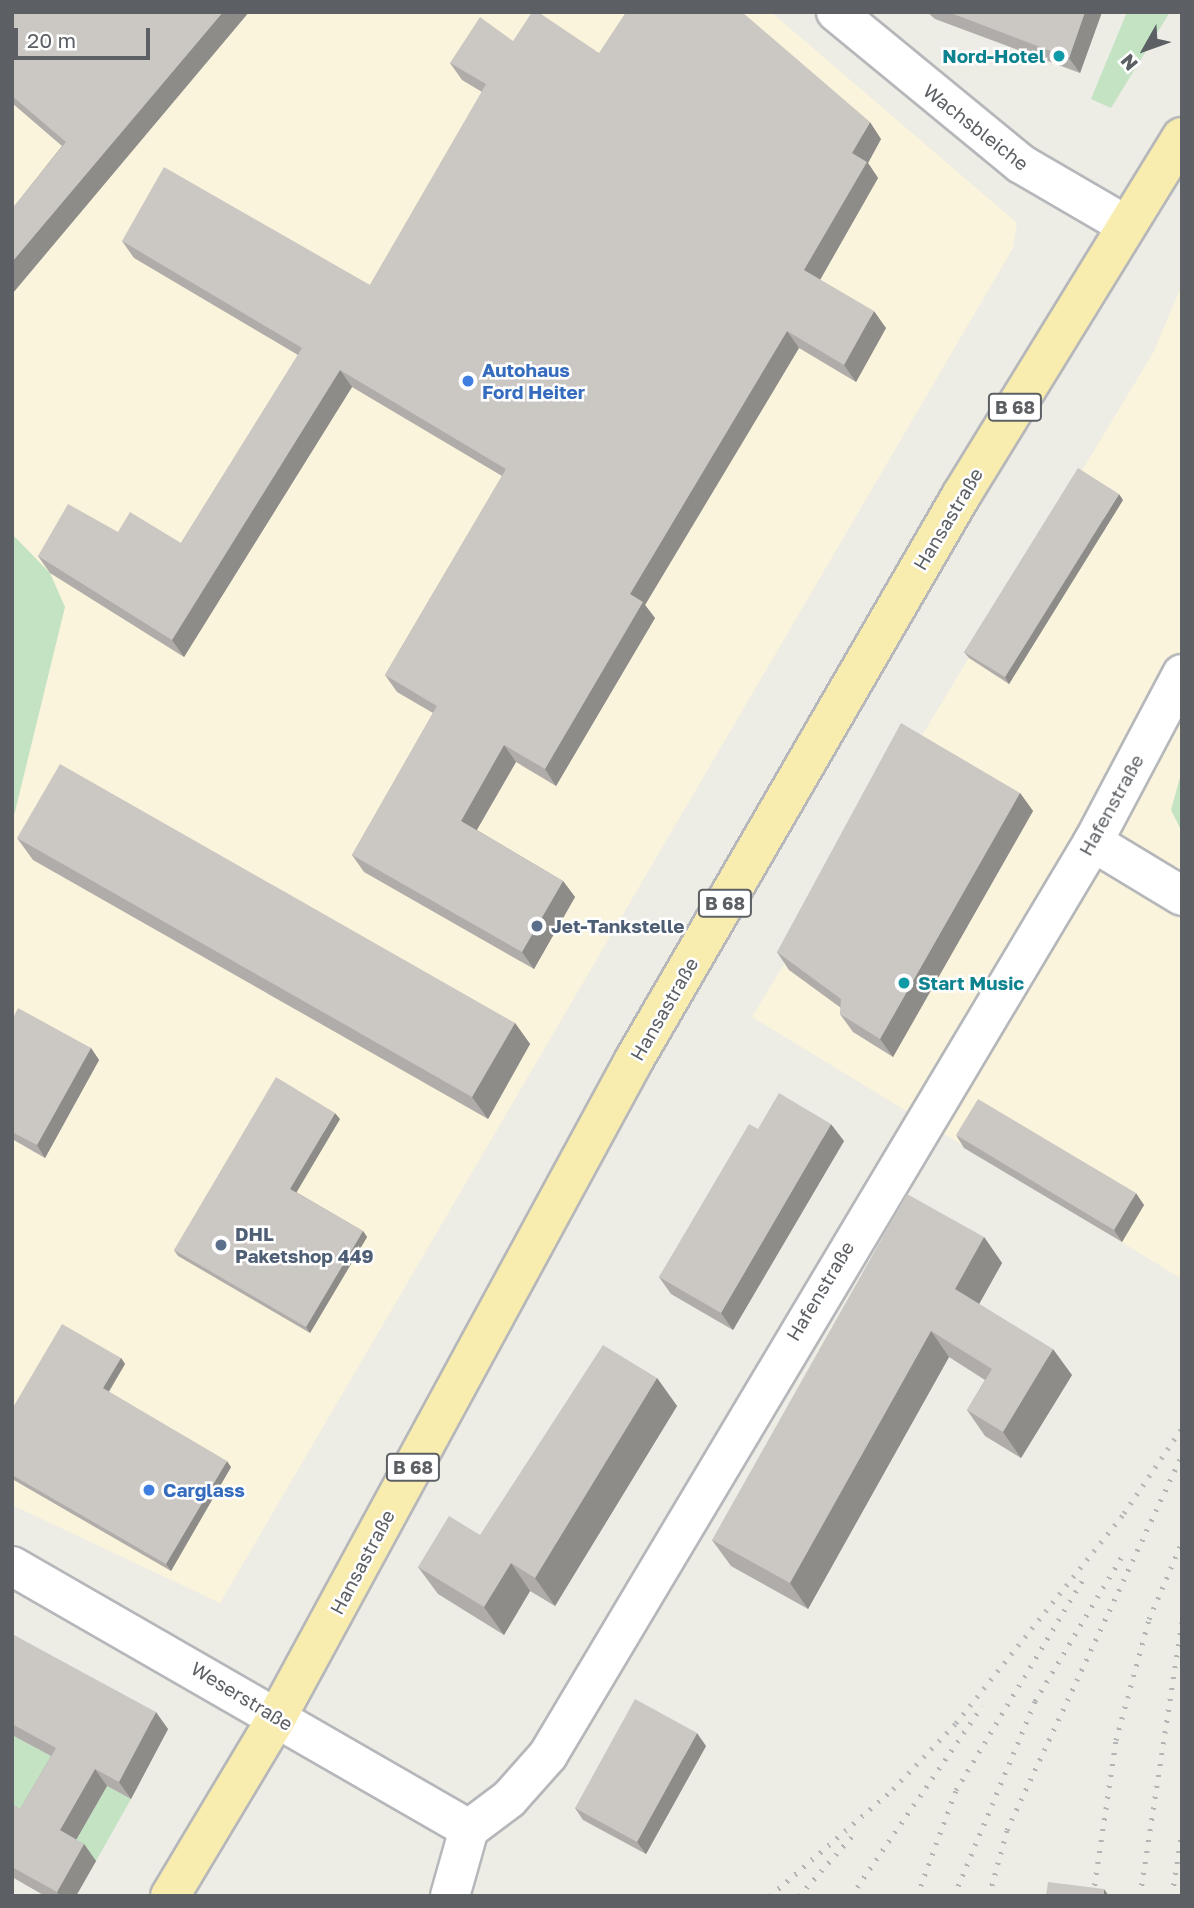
<!DOCTYPE html>
<html>
<head>
<meta charset="utf-8">
<style>
  body { margin:0 }
  #map { position:relative; width:1194px; height:1908px; overflow:hidden; background:#edece5; font-family:"Golos Text",sans-serif }
  div>[style] { position:absolute }
  [style*='--x'] { left:calc(var(--x)*1px); top:calc(var(--y)*1px); width:calc(var(--w)*1px); rotate:calc(var(--a)*1deg) }
  .commercial>* { inset:0; background:#fbf4dc }
  .green>* { inset:0; background:#c3e3c3 }
  .roads { filter:drop-shadow(2px 0 #b5b7ba) drop-shadow(-2px 0 #b5b7ba) drop-shadow(0 2px #b5b7ba) drop-shadow(0 -2px #b5b7ba) }
  .street>* { height:38px; margin:-19px; padding:0 19px; transform-origin:19px; border-radius:19px; background:#fff }
  .primary>* { height:38px; margin:-19px; padding:0 19px; transform-origin:19px; border-radius:19px; background:#f8ecaf }
  .rail>* { height:5px; margin-top:-2.5px; transform-origin:0; background:repeating-linear-gradient(90deg,#b3b4b4 0 2px,transparent 0 11px) }
  .wall>* { inset:0; background:#afaca9 }
  .shaded-wall>* { inset:0; background:#8e8c89 }
  .building>* { inset:0; background:#cbc8c4 }
  .dots>* { width:19px; height:19px; translate:-50% -50%; box-sizing:border-box; border:4px solid #fff; border-radius:50% }
  span { translate:-50% -50%; white-space:nowrap; text-align:center; line-height:1.15; -webkit-text-stroke:5px #fff; paint-order:stroke }
  .shield-label span { padding:2px 5px; background:#fff; border:2px solid; border-radius:5px; -webkit-text-stroke-width:0 }
  .shield-label { font-size:18px; color:#5c6064; font-weight:700 }
  .culture-label { font-size:19px; color:#0d838f; font-weight:700 }
  .right { translate:-100% -50%; text-align:right }
  .left { translate:0 -50%; text-align:left }
  .street-label { font-size:19px; color:#5c6064 }
  .shop-label { font-size:19px; color:#366cbe; font-weight:700 }
  .service-label { font-size:19px; color:#4e5e75; font-weight:700 }
  .frame { position:absolute; inset:0; border:14px solid #5c6064; pointer-events:none }
  .north { position:absolute; left:1110px; top:14px; width:70px; height:70px; -webkit-text-stroke:5px #fff; paint-order:stroke; rotate:230deg; font-size:19px; font-weight:700; line-height:28px; text-align:center; color:#5c6064 }
  .north::after { content:''; display:block; margin:auto; width:24px; height:32px; background:#5c6064; clip-path:polygon(50% 0,100% 100%,50% 72%,0 100%) }
  .scale { position:absolute; left:14px; top:28px; width:136px; height:32px; box-sizing:border-box; border:4px solid #5c6064; border-top:0; padding-left:9px; font-size:21px; line-height:24px; white-space:nowrap; color:#5c6064; -webkit-text-stroke:5px #fff; paint-order:stroke }
</style>
</head>
<body>
<div id="map">
  <div class="commercial">
    <div style="clip-path:polygon(12px 12px,771px 12px,1017px 223px,1013px 248px,220px 1603px,12px 1505px)"></div>
    <div style="clip-path:polygon(1182px 285px,1182px 1279px,752px 1017px,1153px 353px)"></div>
  </div>
  <div class="green">
    <div style="clip-path:polygon(1127px 12px,1170px 12px,1111px 108px,1091px 99px)"></div>
    <div style="clip-path:polygon(12px 534px,50px 573px,65px 607px,12px 824px)"></div>
    <div style="clip-path:polygon(1182px 770px,1182px 832px,1171px 810px)"></div>
    <div style="clip-path:polygon(12px 1735px,68px 1765px,32px 1826px,12px 1815px)"></div>
    <div style="clip-path:polygon(107px 1786px,131px 1799px,96px 1861px,72px 1847px)"></div>
  </div>
  <div class="roads">
    <div class="street">
      <div style="--x:836;--y:12;--w:239;--a:39.4"></div>
      <div style="--x:1021;--y:164;--w:121;--a:30.2"></div>
      <div style="--x:1093;--y:842;--w:104;--a:31.2"></div>
      <div style="--x:12;--y:1566;--w:527;--a:29.92"></div>
      <div style="--x:450;--y:1896;--w:70;--a:-74.2"></div>
      <div style="--x:469;--y:1829;--w:50;--a:-36.9"></div>
      <div style="--x:509;--y:1799;--w:59;--a:-48.4"></div>
      <div style="--x:548;--y:1755;--w:1063;--a:-59.17"></div>
      <div style="--x:1093;--y:842;--w:190;--a:-62.1"></div>
    </div>
    <div class="primary">
      <div style="--x:170;--y:1896;--w:209;--a:-59.1"></div>
      <div style="--x:277;--y:1717;--w:748;--a:-61.48"></div>
      <div style="--x:634;--y:1060;--w:654;--a:-59.91"></div>
      <div style="--x:962;--y:494;--w:419;--a:-58.4"></div>
    </div>
  </div>
  <div class="rail">
    <div style="--x:770;--y:1896;--w:163;--a:-41"></div>
    <div style="--x:893;--y:1789;--w:91;--a:-46.3"></div>
    <div style="--x:956;--y:1723;--w:269;--a:-51.3"></div>
    <div style="--x:1124;--y:1513;--w:103;--a:-55.7"></div>
    <div style="--x:799;--y:1896;--w:83;--a:-48.4"></div>
    <div style="--x:851;--y:1896;--w:231;--a:-55.4"></div>
    <div style="--x:917;--y:1896;--w:113;--a:-69.8"></div>
    <div style="--x:956;--y:1790;--w:250;--a:-58.9"></div>
    <div style="--x:954;--y:1896;--w:211;--a:-67.4"></div>
    <div style="--x:1035;--y:1701;--w:169;--a:-59"></div>
    <div style="--x:989;--y:1896;--w:68;--a:-74.7"></div>
    <div style="--x:1007;--y:1830;--w:415;--a:-65"></div>
    <div style="--x:1093;--y:1896;--w:158;--a:-81.6"></div>
    <div style="--x:1116;--y:1740;--w:125;--a:-74.7"></div>
    <div style="--x:1149;--y:1619;--w:84;--a:-66.8"></div>
    <div style="--x:1140;--y:1896;--w:277;--a:-81.3"></div>
    <div style="--x:1172;--y:1896;--w:66;--a:-81.3"></div>
  </div>
  <div class="wall">
    <div style="clip-path:polygon(12px 12px,249px 12px,12px 294px,12px 209px,62px 146px,12px 103px)"></div>
    <div style="clip-path:polygon(927px 12px,1102px 12px,1080px 73px,935px 19px)"></div>
    <div style="clip-path:polygon(513px 41px,599px 53px,881px 139px,868px 163px,878px 178px,820px 280px,886px 328px,856px 382px,799px 348px,645px 605px,655px 618px,556px 786px,516px 762px,477px 830px,563px 881px,575px 897px,534px 969px,364px 872px,352px 855px,433px 713px,397px 692px,385px 675px,502px 476px,352px 387px,184px 657px,50px 573px,38px 556px,118px 532px,181px 543px,298px 355px,134px 258px,122px 241px,370px 285px,482px 92px,462px 80px,450px 63px)"></div>
    <div style="clip-path:polygon(1123px 500px,1009px 684px,969px 658px,964px 652px)"></div>
    <div style="clip-path:polygon(1020px 793px,1033px 811px,893px 1057px,853px 1032px,840px 1014px,841px 1008px,789px 970px,777px 952px)"></div>
    <div style="clip-path:polygon(17px 838px,515px 1023px,530px 1044px,488px 1119px,33px 860px)"></div>
    <div style="clip-path:polygon(12px 1020px,91px 1048px,99px 1060px,45px 1158px,12px 1139px)"></div>
    <div style="clip-path:polygon(340px 1119px,296px 1192px,363px 1231px,367px 1237px,310px 1333px,178px 1256px,174px 1250px)"></div>
    <div style="clip-path:polygon(758px 1129px,844px 1141px,733px 1330px,671px 1294px,659px 1277px)"></div>
    <div style="clip-path:polygon(956px 1135px,1144px 1205px,1122px 1242px,964px 1148px)"></div>
    <div style="clip-path:polygon(984px 1237px,1002px 1263px,979px 1304px,1072px 1375px,1021px 1458px,985px 1436px,967px 1410px,985px 1380px,949px 1357px,808px 1609px,731px 1566px,712px 1540px)"></div>
    <div style="clip-path:polygon(121px 1358px,125px 1364px,109px 1392px,231px 1467px,171px 1571px,12px 1479px,12px 1409px)"></div>
    <div style="clip-path:polygon(657px 1378px,677px 1406px,555px 1606px,530px 1591px,504px 1635px,438px 1594px,418px 1567px,480px 1535px)"></div>
    <div style="clip-path:polygon(12px 1634px,168px 1729px,131px 1799px,107px 1786px,76px 1840px,84px 1844px,96px 1861px,76px 1896px,45px 1896px,12px 1877px,12px 1804px,20px 1809px,51px 1756px,12px 1735px)"></div>
    <div style="clip-path:polygon(706px 1746px,646px 1854px,583px 1820px,575px 1808px)"></div>
  </div>
  <div class="shaded-wall">
    <div style="clip-path:polygon(223px 12px,249px 12px,12px 294px,12px 262px)"></div>
    <div style="clip-path:polygon(1085px 12px,1102px 12px,1080px 73px,1069px 58px)"></div>
    <div style="clip-path:polygon(870px 122px,881px 139px,868px 163px,878px 178px,816px 287px,804px 270px,852px 153px)"></div>
    <div style="clip-path:polygon(874px 311px,886px 328px,856px 382px,844px 365px)"></div>
    <div style="clip-path:polygon(787px 331px,799px 348px,645px 605px,655px 618px,556px 786px,545px 769px,630px 594px)"></div>
    <div style="clip-path:polygon(340px 370px,352px 387px,184px 657px,172px 640px)"></div>
    <div style="clip-path:polygon(1119px 494px,1123px 500px,1009px 684px,1005px 677px)"></div>
    <div style="clip-path:polygon(504px 745px,516px 762px,472px 838px,461px 821px)"></div>
    <div style="clip-path:polygon(1020px 793px,1033px 811px,893px 1057px,880px 1039px)"></div>
    <div style="clip-path:polygon(563px 881px,575px 897px,534px 969px,522px 952px)"></div>
    <div style="clip-path:polygon(515px 1023px,530px 1044px,488px 1119px,472px 1097px)"></div>
    <div style="clip-path:polygon(91px 1048px,99px 1060px,45px 1158px,37px 1145px)"></div>
    <div style="clip-path:polygon(335px 1113px,340px 1119px,295px 1195px,290px 1189px)"></div>
    <div style="clip-path:polygon(831px 1124px,844px 1141px,733px 1330px,721px 1313px)"></div>
    <div style="clip-path:polygon(1136px 1193px,1144px 1205px,1122px 1242px,1114px 1230px)"></div>
    <div style="clip-path:polygon(363px 1231px,367px 1237px,310px 1333px,306px 1327px)"></div>
    <div style="clip-path:polygon(984px 1237px,1002px 1263px,973px 1315px,955px 1289px)"></div>
    <div style="clip-path:polygon(931px 1331px,949px 1357px,808px 1609px,790px 1583px)"></div>
    <div style="clip-path:polygon(1053px 1349px,1072px 1375px,1021px 1458px,1003px 1432px)"></div>
    <div style="clip-path:polygon(121px 1358px,125px 1364px,107px 1394px,103px 1388px)"></div>
    <div style="clip-path:polygon(657px 1378px,677px 1406px,555px 1606px,535px 1578px)"></div>
    <div style="clip-path:polygon(227px 1461px,231px 1467px,171px 1571px,166px 1564px)"></div>
    <div style="clip-path:polygon(511px 1563px,530px 1591px,504px 1635px,484px 1607px)"></div>
    <div style="clip-path:polygon(156px 1712px,168px 1729px,131px 1799px,119px 1782px)"></div>
    <div style="clip-path:polygon(697px 1733px,706px 1746px,646px 1854px,637px 1842px)"></div>
    <div style="clip-path:polygon(95px 1769px,107px 1786px,72px 1847px,60px 1830px)"></div>
    <div style="clip-path:polygon(84px 1844px,96px 1861px,76px 1896px,60px 1896px,57px 1892px)"></div>
    <div style="clip-path:polygon(1104px 1889px,1109px 1896px,1104px 1896px)"></div>
  </div>
  <div class="building">
    <div style="clip-path:polygon(12px 12px,223px 12px,12px 262px,12px 209px,66px 142px,12px 96px)"></div>
    <div style="clip-path:polygon(532px 12px,538px 12px,599px 53px,626px 12px,742px 12px,870px 122px,852px 153px,867px 162px,804px 270px,874px 311px,844px 365px,787px 331px,630px 594px,643px 602px,545px 769px,504px 745px,461px 821px,563px 881px,522px 952px,352px 855px,437px 706px,385px 675px,506px 469px,340px 370px,172px 640px,38px 556px,68px 504px,118px 532px,130px 512px,181px 543px,302px 348px,122px 241px,164px 167px,370px 285px,486px 84px,450px 63px,480px 17px,513px 41px)"></div>
    <div style="clip-path:polygon(948px 12px,1085px 12px,1069px 58px)"></div>
    <div style="clip-path:polygon(1078px 468px,1119px 494px,1005px 677px,964px 652px)"></div>
    <div style="clip-path:polygon(901px 723px,1020px 793px,880px 1039px,840px 1014px,841px 999px,777px 952px)"></div>
    <div style="clip-path:polygon(60px 764px,515px 1023px,472px 1097px,17px 838px)"></div>
    <div style="clip-path:polygon(18px 1008px,91px 1048px,37px 1145px,12px 1132px,12px 1020px)"></div>
    <div style="clip-path:polygon(276px 1077px,335px 1113px,290px 1189px,363px 1231px,306px 1327px,174px 1250px)"></div>
    <div style="clip-path:polygon(779px 1093px,831px 1124px,721px 1313px,659px 1277px,749px 1124px,758px 1129px)"></div>
    <div style="clip-path:polygon(978px 1099px,1136px 1193px,1114px 1230px,956px 1135px)"></div>
    <div style="clip-path:polygon(907px 1194px,984px 1237px,955px 1289px,1053px 1349px,1003px 1432px,967px 1410px,992px 1369px,931px 1331px,790px 1583px,712px 1540px)"></div>
    <div style="clip-path:polygon(62px 1324px,121px 1358px,103px 1388px,227px 1461px,166px 1564px,12px 1475px,12px 1409px)"></div>
    <div style="clip-path:polygon(603px 1345px,657px 1378px,535px 1578px,511px 1563px,484px 1607px,418px 1567px,449px 1516px,480px 1535px)"></div>
    <div style="clip-path:polygon(12px 1634px,156px 1712px,119px 1782px,95px 1769px,60px 1830px,84px 1844px,57px 1892px,12px 1867px,12px 1804px,20px 1809px,56px 1748px,12px 1724px)"></div>
    <div style="clip-path:polygon(635px 1699px,697px 1733px,637px 1842px,575px 1808px)"></div>
    <div style="clip-path:polygon(1048px 1882px,1104px 1889px,1104px 1896px,1046px 1896px)"></div>
  </div>
  <div class="dots">
    <div style="left:1059px;top:56px;background:#0f9aa8"></div>
    <div style="left:468px;top:381px;background:#3f7fe0"></div>
    <div style="left:537px;top:926px;background:#5c6f8a"></div>
    <div style="left:904px;top:983px;background:#0f9aa8"></div>
    <div style="left:221px;top:1245px;background:#5c6f8a"></div>
    <div style="left:149px;top:1490px;background:#3f7fe0"></div>
  </div>
  <div class="shield-label">
    <span style="left:1015px;top:407px">B 68</span>
    <span style="left:725px;top:903px">B 68</span>
    <span style="left:413px;top:1467px">B 68</span>
  </div>
  <div class="culture-label">
    <span class="right" style="left:1045px;top:56px">Nord-Hotel</span>
    <span class="left" style="left:918px;top:983px">Start Music</span>
  </div>
  <div class="street-label">
    <span style="left:976px;top:127px;rotate:38deg">Wachsbleiche</span>
    <span style="left:948px;top:519px;rotate:-59deg">Hansastraße</span>
    <span style="left:1111px;top:805px;rotate:-61deg">Hafenstraße</span>
    <span style="left:664px;top:1009px;rotate:-60deg">Hansastraße</span>
    <span style="left:820px;top:1291px;rotate:-59deg">Hafenstraße</span>
    <span style="left:362px;top:1562px;rotate:-62deg">Hansastraße</span>
    <span style="left:242px;top:1696px;rotate:31deg">Weserstraße</span>
  </div>
  <div class="shop-label">
    <span class="left" style="left:482px;top:381px">Autohaus<br>Ford Heiter</span>
    <span class="left" style="left:163px;top:1490px">Carglass</span>
  </div>
  <div class="service-label">
    <span class="left" style="left:551px;top:926px">Jet-Tankstelle</span>
    <span class="left" style="left:235px;top:1245px">DHL<br>Paketshop 449</span>
  </div>
  <div class="frame"></div>
  <div class="north">N</div>
  <div class="scale">20 m</div>
</div>
</body>
</html>
